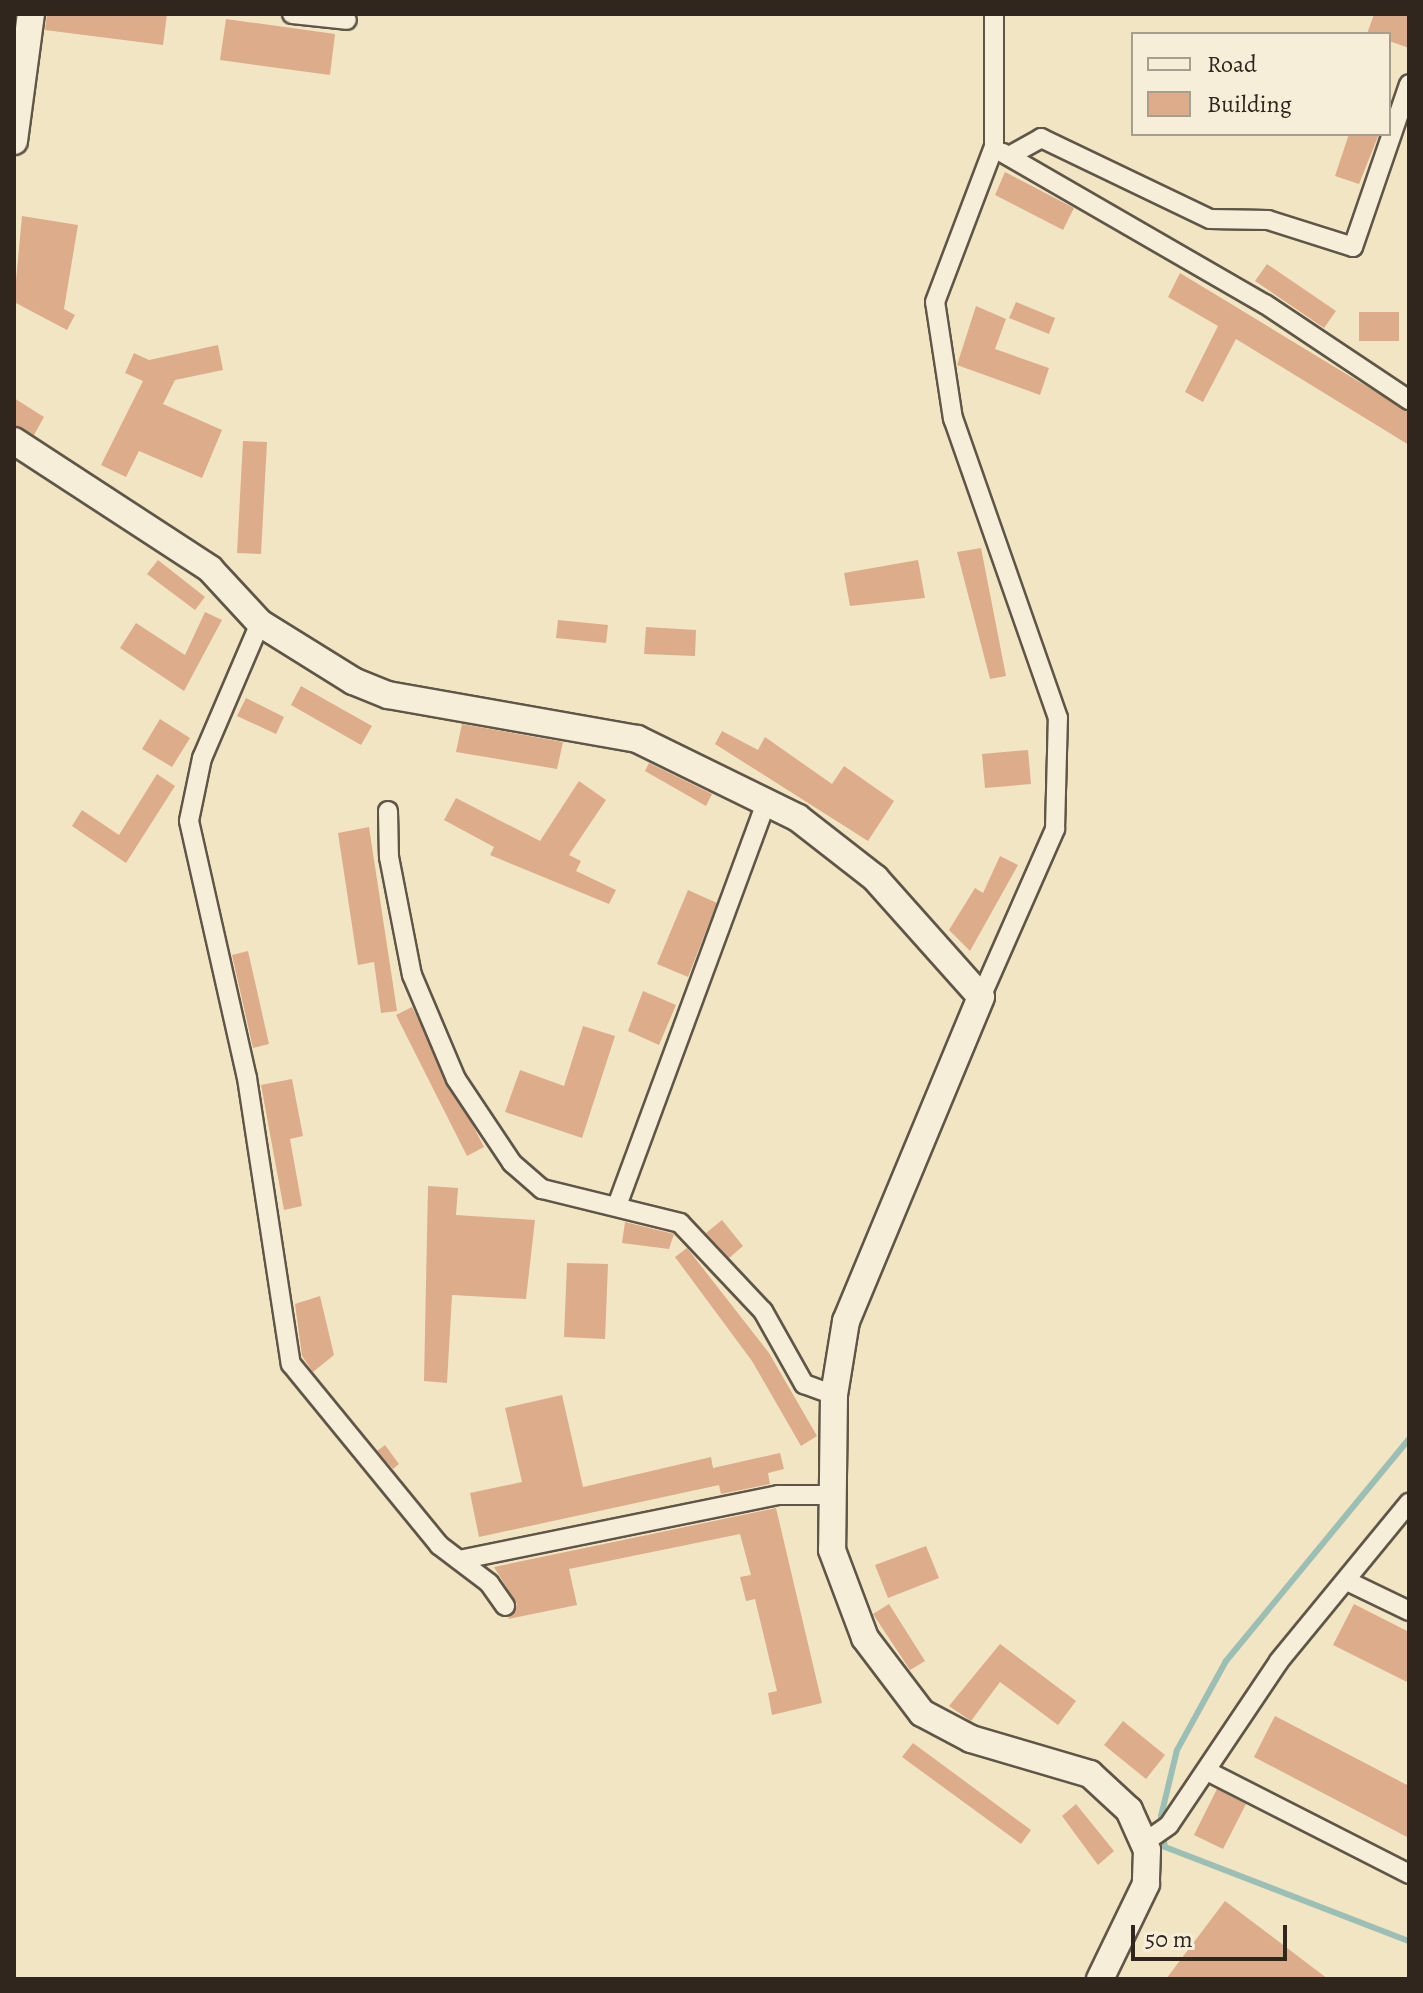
<!DOCTYPE html>
<html>
<head>
<meta charset="utf-8">
<style>
  body { margin:0 }
  #map { position:relative; width:1423px; height:1993px; overflow:hidden; background:#f2e5c4; font-family:Alegreya,serif }
  div>[style] { position:absolute }
  [style*='--x'] { left:calc(var(--x)*1px); top:calc(var(--y)*1px); width:calc(var(--w)*1px); rotate:calc(var(--a)*1deg) }
  .stream>* { height:6px; margin:-3px; padding:0 3px; transform-origin:3px; border-radius:3px; background:#9bbfb4 }
  .building>* { inset:0; background:#ddac8b }
  .roads { filter:drop-shadow(2px 0 #605648) drop-shadow(-2px 0 #605648) drop-shadow(0 2px #605648) drop-shadow(0 -2px #605648) }
  .street>* { height:18px; margin:-9px; padding:0 9px; transform-origin:9px; border-radius:9px; background:#f7eed9 }
  .secondary>* { height:26px; margin:-13px; padding:0 13px; transform-origin:13px; border-radius:13px; background:#f7eed9 }
  span { translate:-50% -50%; white-space:nowrap; text-align:center; line-height:1.15; -webkit-text-stroke:8px #f7eed9; paint-order:stroke }
  .frame { position:absolute; inset:0; border:16px solid #30261e; pointer-events:none }
  .legend { position:absolute; left:1131px; top:32px; width:260px; height:104px; box-sizing:border-box; background:#f7eed9; border:2px solid #a79e8e; margin:0; padding:10px 14px; list-style:none; font-size:24px; color:#30261e }
  .legend li { display:flex; align-items:center; gap:16px; height:40px }
  .legend b { width:40px; border:2px solid #a79e8e }
  .scale { position:absolute; left:1131px; top:1925px; width:156px; height:36px; box-sizing:border-box; border:4px solid #30261e; border-top:0; padding-left:10px; font-size:24px; line-height:28px; white-space:nowrap; color:#30261e; -webkit-text-stroke:6px #f7eed9; paint-order:stroke }
</style>
</head>
<body>
<div id="map">
  <div class="stream">
    <div style="--x:1409;--y:1439;--w:288;--a:129.5"></div>
    <div style="--x:1226;--y:1661;--w:102;--a:118.8"></div>
    <div style="--x:1177;--y:1750;--w:68;--a:103.6"></div>
    <div style="--x:1161;--y:1816;--w:31;--a:83"></div>
    <div style="--x:1165;--y:1847;--w:261;--a:21.1"></div>
  </div>
  <div class="building">
    <div style="clip-path:polygon(47px 14px,167px 14px,163px 45px,45px 30px)"></div>
    <div style="clip-path:polygon(1374px 14px,1409px 14px,1409px 48px,1389px 41px,1389px 34px,1367px 34px)"></div>
    <div style="clip-path:polygon(226px 19px,335px 34px,330px 75px,220px 60px)"></div>
    <div style="clip-path:polygon(1349px 134px,1379px 134px,1359px 184px,1335px 176px)"></div>
    <div style="clip-path:polygon(1005px 172px,1074px 208px,1063px 230px,995px 195px)"></div>
    <div style="clip-path:polygon(22px 216px,78px 225px,64px 309px,75px 315px,67px 330px,14px 302px)"></div>
    <div style="clip-path:polygon(1267px 264px,1336px 311px,1324px 328px,1255px 281px)"></div>
    <div style="clip-path:polygon(1180px 273px,1409px 412px,1409px 445px,1236px 339px,1203px 402px,1185px 392px,1218px 326px,1168px 297px)"></div>
    <div style="clip-path:polygon(1016px 302px,1055px 318px,1049px 334px,1009px 318px)"></div>
    <div style="clip-path:polygon(976px 306px,1006px 319px,995px 349px,1049px 368px,1040px 395px,957px 365px)"></div>
    <div style="clip-path:polygon(1359px 312px,1399px 312px,1399px 341px,1359px 341px)"></div>
    <div style="clip-path:polygon(218px 345px,223px 370px,175px 380px,163px 404px,222px 430px,202px 478px,139px 451px,126px 477px,101px 465px,143px 381px,125px 373px,134px 353px,149px 360px)"></div>
    <div style="clip-path:polygon(14px 398px,44px 417px,34px 435px,14px 425px)"></div>
    <div style="clip-path:polygon(243px 441px,267px 442px,261px 554px,237px 553px)"></div>
    <div style="clip-path:polygon(981px 548px,1006px 676px,990px 679px,957px 552px)"></div>
    <div style="clip-path:polygon(158px 560px,205px 597px,195px 610px,147px 574px)"></div>
    <div style="clip-path:polygon(918px 560px,925px 598px,850px 606px,844px 573px)"></div>
    <div style="clip-path:polygon(205px 612px,222px 620px,184px 691px,120px 648px,136px 623px,185px 655px)"></div>
    <div style="clip-path:polygon(558px 620px,608px 625px,606px 643px,556px 638px)"></div>
    <div style="clip-path:polygon(646px 627px,696px 630px,695px 656px,644px 654px)"></div>
    <div style="clip-path:polygon(301px 686px,372px 726px,361px 745px,291px 705px)"></div>
    <div style="clip-path:polygon(246px 698px,284px 717px,276px 734px,237px 716px)"></div>
    <div style="clip-path:polygon(160px 719px,190px 738px,172px 767px,142px 749px)"></div>
    <div style="clip-path:polygon(462px 724px,563px 742px,557px 769px,456px 752px)"></div>
    <div style="clip-path:polygon(722px 731px,758px 750px,765px 737px,832px 784px,844px 766px,894px 801px,868px 841px,715px 744px)"></div>
    <div style="clip-path:polygon(1028px 750px,1031px 784px,985px 788px,982px 754px)"></div>
    <div style="clip-path:polygon(649px 763px,712px 794px,706px 806px,645px 771px)"></div>
    <div style="clip-path:polygon(157px 774px,175px 786px,126px 863px,72px 826px,82px 810px,119px 835px)"></div>
    <div style="clip-path:polygon(579px 781px,606px 800px,569px 855px,581px 861px,576px 871px,616px 890px,609px 904px,490px 855px,494px 847px,444px 820px,456px 798px,540px 841px)"></div>
    <div style="clip-path:polygon(369px 827px,397px 1011px,381px 1013px,374px 962px,358px 965px,338px 833px)"></div>
    <div style="clip-path:polygon(1000px 856px,1018px 865px,970px 951px,949px 930px,975px 888px,983px 893px)"></div>
    <div style="clip-path:polygon(688px 890px,717px 903px,688px 977px,657px 964px)"></div>
    <div style="clip-path:polygon(248px 951px,269px 1044px,253px 1048px,232px 955px)"></div>
    <div style="clip-path:polygon(643px 991px,676px 1005px,659px 1045px,628px 1031px)"></div>
    <div style="clip-path:polygon(412px 1007px,484px 1147px,467px 1156px,396px 1015px)"></div>
    <div style="clip-path:polygon(583px 1026px,615px 1036px,582px 1138px,505px 1112px,520px 1070px,564px 1086px)"></div>
    <div style="clip-path:polygon(292px 1079px,303px 1136px,290px 1139px,302px 1206px,284px 1210px,261px 1085px)"></div>
    <div style="clip-path:polygon(428px 1186px,458px 1188px,456px 1215px,535px 1220px,526px 1299px,452px 1295px,447px 1383px,424px 1381px)"></div>
    <div style="clip-path:polygon(722px 1220px,743px 1246px,729px 1258px,706px 1233px)"></div>
    <div style="clip-path:polygon(625px 1222px,674px 1234px,669px 1249px,622px 1243px)"></div>
    <div style="clip-path:polygon(687px 1248px,769px 1353px,817px 1436px,801px 1446px,752px 1361px,675px 1257px)"></div>
    <div style="clip-path:polygon(567px 1263px,608px 1264px,605px 1339px,564px 1337px)"></div>
    <div style="clip-path:polygon(320px 1296px,334px 1355px,313px 1372px,302px 1356px,295px 1304px)"></div>
    <div style="clip-path:polygon(562px 1395px,583px 1487px,711px 1457px,713px 1468px,780px 1453px,784px 1469px,768px 1473px,770px 1484px,721px 1494px,719px 1485px,479px 1537px,470px 1493px,522px 1482px,505px 1408px)"></div>
    <div style="clip-path:polygon(385px 1445px,399px 1464px,393px 1469px,377px 1451px)"></div>
    <div style="clip-path:polygon(776px 1508px,822px 1703px,772px 1715px,768px 1693px,777px 1691px,755px 1599px,746px 1601px,740px 1577px,751px 1575px,740px 1534px,569px 1569px,577px 1605px,508px 1619px,517px 1604px,494px 1567px)"></div>
    <div style="clip-path:polygon(926px 1546px,939px 1578px,888px 1598px,875px 1565px)"></div>
    <div style="clip-path:polygon(889px 1604px,925px 1661px,910px 1670px,873px 1614px)"></div>
    <div style="clip-path:polygon(1354px 1604px,1409px 1632px,1409px 1683px,1333px 1645px)"></div>
    <div style="clip-path:polygon(1000px 1644px,1076px 1701px,1058px 1725px,1000px 1682px,971px 1721px,949px 1706px)"></div>
    <div style="clip-path:polygon(1275px 1716px,1409px 1786px,1409px 1838px,1254px 1757px)"></div>
    <div style="clip-path:polygon(1123px 1721px,1165px 1755px,1146px 1779px,1104px 1745px)"></div>
    <div style="clip-path:polygon(913px 1743px,1031px 1830px,1021px 1844px,902px 1757px)"></div>
    <div style="clip-path:polygon(1217px 1789px,1246px 1804px,1223px 1849px,1194px 1835px)"></div>
    <div style="clip-path:polygon(1076px 1804px,1114px 1851px,1098px 1865px,1062px 1816px)"></div>
    <div style="clip-path:polygon(1225px 1901px,1328px 1979px,1166px 1979px)"></div>
  </div>
  <div class="roads">
    <div class="street">
      <div style="--x:292;--y:14;--w:55;--a:6.2"></div>
      <div style="--x:1003;--y:153;--w:302;--a:30"></div>
      <div style="--x:1265;--y:304;--w:173;--a:33.7"></div>
      <div style="--x:1009;--y:156;--w:37;--a:-29"></div>
      <div style="--x:1041;--y:138;--w:187;--a:25.6"></div>
      <div style="--x:1210;--y:219;--w:58;--a:1"></div>
      <div style="--x:1268;--y:220;--w:89;--a:17.6"></div>
      <div style="--x:1353;--y:247;--w:172;--a:-71"></div>
      <div style="--x:260;--y:623;--w:147;--a:113.2"></div>
      <div style="--x:202;--y:758;--w:64;--a:101.7"></div>
      <div style="--x:189;--y:821;--w:263;--a:77.3"></div>
      <div style="--x:247;--y:1078;--w:289;--a:81.3"></div>
      <div style="--x:291;--y:1364;--w:234;--a:50.7"></div>
      <div style="--x:439;--y:1545;--w:63;--a:37.2"></div>
      <div style="--x:489;--y:1583;--w:28;--a:55"></div>
      <div style="--x:388;--y:811;--w:46;--a:88.8"></div>
      <div style="--x:389;--y:857;--w:120;--a:79"></div>
      <div style="--x:412;--y:975;--w:113;--a:67.1"></div>
      <div style="--x:456;--y:1079;--w:101;--a:56.3"></div>
      <div style="--x:512;--y:1163;--w:40;--a:41"></div>
      <div style="--x:542;--y:1189;--w:142;--a:13.8"></div>
      <div style="--x:680;--y:1223;--w:121;--a:46.7"></div>
      <div style="--x:763;--y:1311;--w:84;--a:60.7"></div>
      <div style="--x:804;--y:1384;--w:32;--a:20"></div>
      <div style="--x:981;--y:997;--w:184;--a:-66.2"></div>
      <div style="--x:1055;--y:829;--w:111;--a:-88.5"></div>
      <div style="--x:1058;--y:718;--w:317;--a:-109.3"></div>
      <div style="--x:953;--y:419;--w:118;--a:-98.7"></div>
      <div style="--x:935;--y:302;--w:166;--a:-69.2"></div>
      <div style="--x:994;--y:147;--w:133;--a:-90"></div>
      <div style="--x:618;--y:1203;--w:429;--a:-69.7"></div>
      <div style="--x:459;--y:1560;--w:326;--a:-11.5"></div>
      <div style="--x:778;--y:1495;--w:55;--a:0"></div>
      <div style="--x:1347;--y:1581;--w:69;--a:25.8"></div>
      <div style="--x:1207;--y:1771;--w:227;--a:27"></div>
      <div style="--x:1145;--y:1842;--w:29;--a:-35"></div>
      <div style="--x:1169;--y:1825;--w:197;--a:-56.1"></div>
      <div style="--x:1279;--y:1661;--w:205;--a:-50.6"></div>
    </div>
    <div class="secondary">
      <div style="--x:14;--y:141;--w:128;--a:-82.4"></div>
      <div style="--x:14;--y:441;--w:234;--a:33.1"></div>
      <div style="--x:210;--y:569;--w:74;--a:47.2"></div>
      <div style="--x:260;--y:623;--w:110;--a:31.9"></div>
      <div style="--x:353;--y:681;--w:38;--a:22"></div>
      <div style="--x:388;--y:695;--w:253;--a:10"></div>
      <div style="--x:637;--y:739;--w:179;--a:26.1"></div>
      <div style="--x:798;--y:818;--w:98;--a:37.9"></div>
      <div style="--x:875;--y:878;--w:159;--a:48.3"></div>
      <div style="--x:981;--y:997;--w:351;--a:112.6"></div>
      <div style="--x:846;--y:1321;--w:75;--a:99.2"></div>
      <div style="--x:834;--y:1395;--w:155;--a:90.7"></div>
      <div style="--x:832;--y:1550;--w:94;--a:69.4"></div>
      <div style="--x:865;--y:1638;--w:94;--a:52.8"></div>
      <div style="--x:922;--y:1713;--w:55;--a:28"></div>
      <div style="--x:971;--y:1739;--w:124;--a:16.4"></div>
      <div style="--x:1090;--y:1774;--w:53;--a:42.7"></div>
      <div style="--x:1129;--y:1810;--w:44;--a:65.8"></div>
      <div style="--x:1147;--y:1850;--w:34;--a:92"></div>
      <div style="--x:1146;--y:1884;--w:106;--a:115.8"></div>
    </div>
  </div>
  <div class="frame"></div>
  <ul class="legend">
  <li><b style="height:10px;background:#f7eed9"></b>Road</li>
  <li><b style="height:22px;background:#ddac8b"></b>Building</li>
  </ul>
  <div class="scale">50 m</div>
</div>
</body>
</html>
